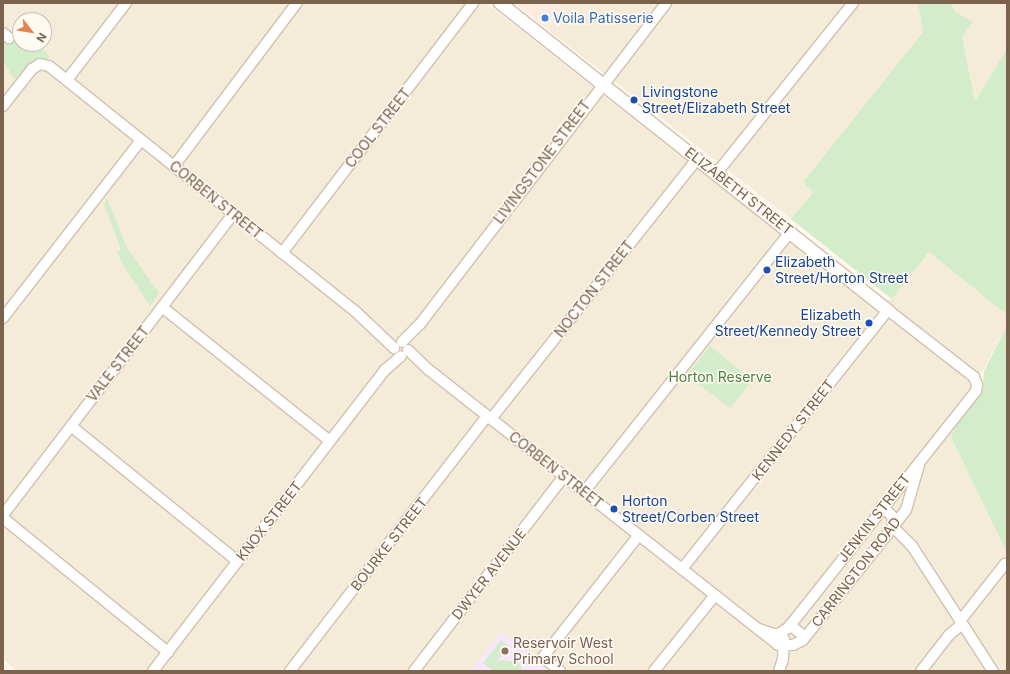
<!DOCTYPE html>
<html>
<head>
<meta charset="utf-8">
<style>
  body { margin:0 }
  #map { position:relative; width:1010px; height:674px; overflow:hidden; background:#fdf8eb; font-family:Inter,sans-serif }
  div>[style] { position:absolute }
  [style*='--x'] { left:calc(var(--x)*1px); top:calc(var(--y)*1px); width:calc(var(--w)*1px); rotate:calc(var(--a)*1deg) }
  .residential>* { inset:0; background:#f5ebd9 }
  .commercial>* { inset:0; background:#fdebdf }
  .education>* { inset:0; background:#f5e8fa }
  .green>* { inset:0; background:#d3ecc9 }
  .roads { filter:drop-shadow(1px 0 #d1c1b0) drop-shadow(-1px 0 #d1c1b0) drop-shadow(0 1px #d1c1b0) drop-shadow(0 -1px #d1c1b0) }
  .minor>* { height:10px; margin:-5px; padding:0 5px; transform-origin:5px; border-radius:5px; background:#fff }
  .tertiary>* { height:12px; margin:-6px; padding:0 6px; transform-origin:6px; border-radius:6px; background:#fff }
  .dots>* { width:11px; height:11px; translate:-50% -50%; box-sizing:border-box; border:2px solid #fffbf2; border-radius:50% }
  span { translate:-50% -50%; white-space:nowrap; text-align:center; line-height:1.15; -webkit-text-stroke:3px #fffbf2; paint-order:stroke }
  .shop-label { font-size:14px; color:#366cbe }
  .left { translate:0 -50%; text-align:left }
  .transit-label { font-size:14px; color:#164399 }
  .right { translate:-100% -50%; text-align:right }
  .street-label { font-size:14px; color:#7a624d }
  .park-label { font-size:14px; color:#4f8044 }
  .education-label { font-size:14px; color:#785e54 }
  .frame { position:absolute; inset:0; border:4px solid #7a624d; pointer-events:none }
  .north { position:absolute; left:12px; top:12px; width:40px; height:40px; box-sizing:border-box; background:#fffbf2; border:1px solid #cabeb0; border-radius:50%; rotate:121deg; font-size:11px; font-weight:700; line-height:16px; text-align:center; color:#7a624d }
  .north::after { content:''; display:block; margin:auto; width:14px; height:18px; background:#e78250; clip-path:polygon(50% 0,100% 100%,50% 72%,0 100%) }
</style>
</head>
<body>
<div id="map">
  <div class="residential">
    <div style="clip-path:polygon(evenodd,3px 3px,486px 3px,869px 303px,892px 299px,929px 252px,1007px 315px,1007px 326px,977px 381px,951px 437px,1007px 553px,1007px 671px,17px 671px,3px 659px,3px 3px,20px 20px,44px 20px,44px 44px,20px 44px,20px 20px)"></div>
    <div style="clip-path:polygon(564px 3px,918px 3px,923px 32px,803px 182px,813px 191px,791px 219px,547px 29px,566px 5px)"></div>
    <div style="clip-path:polygon(951px 3px,1007px 3px,1007px 49px,975px 101px,962px 37px)"></div>
  </div>
  <div class="commercial">
    <div style="clip-path:polygon(515px 3px,564px 3px,566px 5px,547px 29px)"></div>
  </div>
  <div class="education">
    <div style="clip-path:polygon(501px 632px,550px 671px,470px 671px)"></div>
  </div>
  <div class="green">
    <div style="clip-path:polygon(918px 3px,951px 3px,955px 12px,973px 22px,962px 37px,975px 101px,1007px 49px,1007px 315px,929px 252px,892px 299px,791px 219px,813px 192px,803px 182px,923px 32px)"></div>
    <div style="clip-path:polygon(11px 36px,20px 39px,20px 44px,31px 44px,41px 48px,49px 55px,48px 61px,33px 62px,18px 78px,14px 79px,3px 60px,3px 38px)"></div>
    <div style="clip-path:polygon(107px 198px,127px 248px,159px 293px,150px 306px,123px 265px,117px 252px,121px 250px,104px 204px)"></div>
    <div style="clip-path:polygon(1007px 326px,1007px 553px,951px 437px,977px 381px,990px 389px,983px 384px,984px 371px)"></div>
    <div style="clip-path:polygon(710px 346px,752px 380px,730px 408px,687px 375px)"></div>
    <div style="clip-path:polygon(501px 640px,509px 646px,493px 666px,500px 660px,518px 662px,523px 671px,489px 671px,491px 669px,483px 663px)"></div>
  </div>
  <div class="roads">
    <div class="minor">
      <div style="--x:3;--y:33;--w:8;--a:40"></div>
      <div style="--x:67;--y:80;--w:97;--a:-52.5"></div>
      <div style="--x:3;--y:106;--w:47;--a:-51.9"></div>
      <div style="--x:32;--y:69;--w:9;--a:-32"></div>
      <div style="--x:40;--y:64;--w:9;--a:13"></div>
      <div style="--x:49;--y:66;--w:392;--a:38.7"></div>
      <div style="--x:355;--y:311;--w:54;--a:43.5"></div>
      <div style="--x:174;--y:166;--w:204;--a:-53"></div>
      <div style="--x:716;--y:174;--w:219;--a:-51.3"></div>
      <div style="--x:282;--y:253;--w:315;--a:-52.6"></div>
      <div style="--x:162;--y:307;--w:215;--a:38.6"></div>
      <div style="--x:3;--y:318;--w:225;--a:-52.2"></div>
      <div style="--x:402;--y:342;--w:25;--a:-45"></div>
      <div style="--x:420;--y:324;--w:404;--a:-52.5"></div>
      <div style="--x:408;--y:350;--w:29;--a:44"></div>
      <div style="--x:429;--y:370;--w:444;--a:38.2"></div>
      <div style="--x:778;--y:645;--w:15;--a:0"></div>
      <div style="--x:793;--y:645;--w:11;--a:-27"></div>
      <div style="--x:803;--y:640;--w:144;--a:-51.5"></div>
      <div style="--x:893;--y:527;--w:21;--a:-53"></div>
      <div style="--x:906;--y:510;--w:47;--a:-73.9"></div>
      <div style="--x:491;--y:419;--w:332;--a:-51.6"></div>
      <div style="--x:71;--y:426;--w:214;--a:39.1"></div>
      <div style="--x:584;--y:492;--w:333;--a:-51.6"></div>
      <div style="--x:882;--y:506;--w:14;--a:45"></div>
      <div style="--x:892;--y:516;--w:11;--a:85"></div>
      <div style="--x:893;--y:527;--w:27;--a:45"></div>
      <div style="--x:912;--y:546;--w:149;--a:57.1"></div>
      <div style="--x:3;--y:515;--w:379;--a:-52.6"></div>
      <div style="--x:3;--y:518;--w:213;--a:39.1"></div>
      <div style="--x:682;--y:569;--w:331;--a:-51.5"></div>
      <div style="--x:888;--y:310;--w:109;--a:37.9"></div>
      <div style="--x:974;--y:377;--w:9;--a:69"></div>
      <div style="--x:977;--y:385;--w:6;--a:99"></div>
      <div style="--x:976;--y:391;--w:303;--a:128.4"></div>
      <div style="--x:788;--y:628;--w:13;--a:148"></div>
      <div style="--x:777;--y:635;--w:20;--a:-162"></div>
      <div style="--x:960;--y:621;--w:73;--a:-51.7"></div>
      <div style="--x:790;--y:625;--w:19;--a:39"></div>
      <div style="--x:153;--y:671;--w:380;--a:-52.4"></div>
      <div style="--x:385;--y:370;--w:21;--a:-41"></div>
      <div style="--x:290;--y:671;--w:322;--a:-52.3"></div>
      <div style="--x:414;--y:671;--w:246;--a:-52.4"></div>
      <div style="--x:560;--y:671;--w:22;--a:-141"></div>
      <div style="--x:543;--y:657;--w:155;--a:-51.8"></div>
      <div style="--x:654;--y:671;--w:97;--a:-51.2"></div>
      <div style="--x:779;--y:671;--w:13;--a:-72"></div>
      <div style="--x:783;--y:659;--w:20;--a:-87"></div>
      <div style="--x:921;--y:671;--w:46;--a:-52.1"></div>
      <div style="--x:949;--y:635;--w:17;--a:-40"></div>
    </div>
    <div class="tertiary">
      <div style="--x:500;--y:3;--w:495;--a:38.4"></div>
    </div>
  </div>
  <div class="dots">
    <div style="left:545px;top:18px;background:#3f7fe0"></div>
    <div style="left:634px;top:100px;background:#1a4fb4"></div>
    <div style="left:767px;top:270px;background:#1a4fb4"></div>
    <div style="left:869px;top:323px;background:#1a4fb4"></div>
    <div style="left:614px;top:509px;background:#1a4fb4"></div>
    <div style="left:505px;top:651px;background:#8d6e63"></div>
  </div>
  <div class="shop-label">
    <span class="left" style="left:553px;top:18px">Voila Patisserie</span>
  </div>
  <div class="transit-label">
    <span class="left" style="left:642px;top:100px">Livingstone<br>Street/Elizabeth Street</span>
    <span class="left" style="left:775px;top:270px">Elizabeth<br>Street/Horton Street</span>
    <span class="right" style="left:861px;top:323px">Elizabeth<br>Street/Kennedy Street</span>
    <span class="left" style="left:622px;top:509px">Horton<br>Street/Corben Street</span>
  </div>
  <div class="street-label">
    <span style="left:378px;top:128px;rotate:-52deg">COOL STREET</span>
    <span style="left:542px;top:162px;rotate:-53deg">LIVINGSTONE STREET</span>
    <span style="left:739px;top:191px;rotate:38deg">ELIZABETH STREET</span>
    <span style="left:216px;top:200px;rotate:39deg">CORBEN STREET</span>
    <span style="left:594px;top:289px;rotate:-52deg">NOCTON STREET</span>
    <span style="left:118px;top:364px;rotate:-52deg">VALE STREET</span>
    <span style="left:793px;top:430px;rotate:-52deg">KENNEDY STREET</span>
    <span style="left:556px;top:470px;rotate:38deg">CORBEN STREET</span>
    <span style="left:874px;top:518px;rotate:-52deg">JENKIN STREET</span>
    <span style="left:269px;top:521px;rotate:-52deg">KNOX STREET</span>
    <span style="left:389px;top:544px;rotate:-52deg">BOURKE STREET</span>
    <span style="left:856px;top:572px;rotate:-52deg">CARRINGTON ROAD</span>
    <span style="left:489px;top:574px;rotate:-52deg">DWYER AVENUE</span>
  </div>
  <div class="park-label">
    <span style="left:720px;top:377px">Horton Reserve</span>
  </div>
  <div class="education-label">
    <span class="left" style="left:513px;top:651px">Reservoir West<br>Primary School</span>
  </div>
  <div class="frame"></div>
  <div class="north">N</div>
</div>
</body>
</html>
